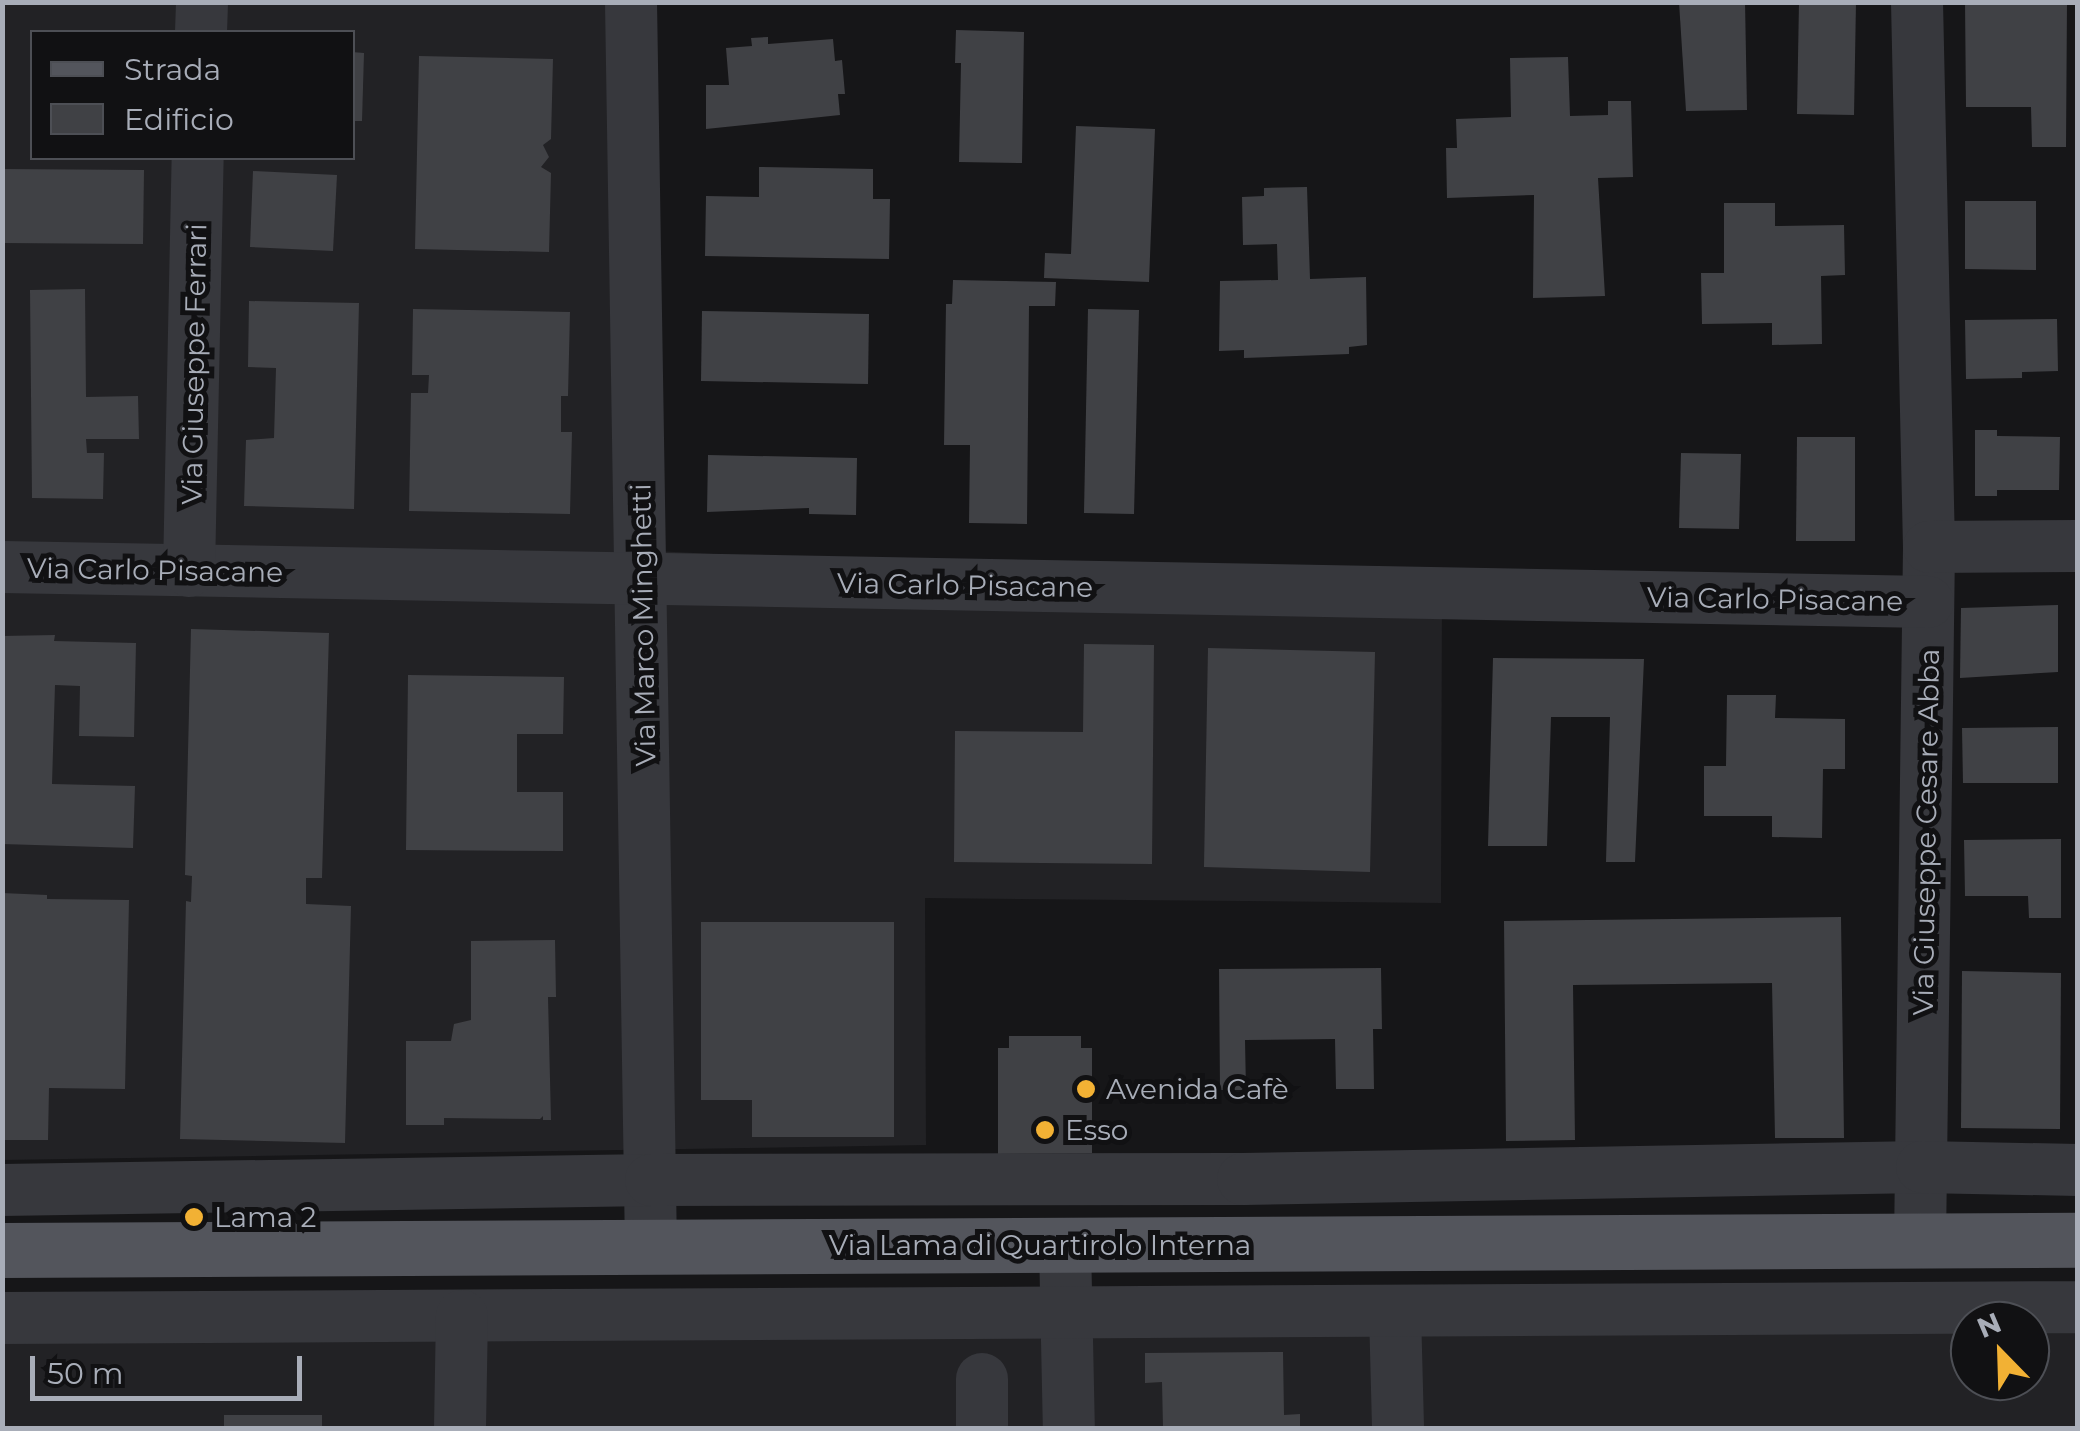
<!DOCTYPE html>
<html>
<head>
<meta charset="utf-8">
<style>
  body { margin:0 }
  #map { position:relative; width:2080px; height:1431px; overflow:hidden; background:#161618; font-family:Montserrat,sans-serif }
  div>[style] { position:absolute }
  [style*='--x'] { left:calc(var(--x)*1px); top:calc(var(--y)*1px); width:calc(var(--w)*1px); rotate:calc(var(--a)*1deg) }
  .built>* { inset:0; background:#222225 }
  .building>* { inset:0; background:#404145 }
  .minor>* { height:52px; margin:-26px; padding:0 26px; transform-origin:26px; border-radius:26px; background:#37383d }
  .major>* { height:55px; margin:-27.5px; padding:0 27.5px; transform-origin:27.5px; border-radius:27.5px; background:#53555c }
  .dots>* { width:28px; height:28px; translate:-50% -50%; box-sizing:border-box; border:5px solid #111113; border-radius:50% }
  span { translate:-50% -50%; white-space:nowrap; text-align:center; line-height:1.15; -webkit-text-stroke:10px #111113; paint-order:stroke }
  .street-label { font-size:28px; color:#a8adb8 }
  .poi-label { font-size:28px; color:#a8adb8 }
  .left { translate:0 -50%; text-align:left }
  .frame { position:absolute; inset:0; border:5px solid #a8adb8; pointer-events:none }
  .legend { position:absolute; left:30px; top:30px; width:325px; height:130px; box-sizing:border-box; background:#111113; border:2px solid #4d4f55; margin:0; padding:12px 18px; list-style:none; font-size:30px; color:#a8adb8 }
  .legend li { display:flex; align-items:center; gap:20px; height:50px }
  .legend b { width:50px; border:2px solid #4d4f55 }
  .north { position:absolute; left:1950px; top:1301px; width:100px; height:100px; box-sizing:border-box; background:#111113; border:2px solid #4d4f55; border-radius:50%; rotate:337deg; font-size:28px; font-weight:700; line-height:40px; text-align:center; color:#a8adb8 }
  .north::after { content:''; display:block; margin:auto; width:35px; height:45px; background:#f2b134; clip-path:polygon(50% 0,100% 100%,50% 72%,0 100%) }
  .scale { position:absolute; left:30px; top:1356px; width:272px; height:45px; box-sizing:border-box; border:5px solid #a8adb8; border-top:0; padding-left:12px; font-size:30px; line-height:35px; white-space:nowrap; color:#a8adb8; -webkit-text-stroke:8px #111113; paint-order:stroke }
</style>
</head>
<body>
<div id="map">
  <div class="built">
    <div style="clip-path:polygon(evenodd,2px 3px,619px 3px,655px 551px,1442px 591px,1441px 903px,925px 898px,926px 1145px,3px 1160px,2px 3px,32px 32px,352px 32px,352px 158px,32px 158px,32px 32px)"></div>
    <div style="clip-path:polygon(evenodd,3px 1318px,2077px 1318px,2077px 1428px,3px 1428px,3px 1318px,1970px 1321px,2030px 1321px,2030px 1381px,1970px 1381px,1970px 1321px)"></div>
  </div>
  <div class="building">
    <div style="clip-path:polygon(1679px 2px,1745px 2px,1747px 110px,1686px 111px)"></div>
    <div style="clip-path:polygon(1799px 2px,1856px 2px,1854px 115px,1797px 114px)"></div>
    <div style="clip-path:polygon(1965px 2px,2067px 2px,2066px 147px,2032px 147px,2031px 107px,1966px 107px)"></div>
    <div style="clip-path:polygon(956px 30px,1024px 32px,1022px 163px,959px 162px,961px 63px,955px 63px)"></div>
    <div style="clip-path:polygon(768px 37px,768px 44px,833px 39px,835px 61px,842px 60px,845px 94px,838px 94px,840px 115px,706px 129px,706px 85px,729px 85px,726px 48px,752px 46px,751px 38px)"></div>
    <div style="clip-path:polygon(352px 52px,364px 53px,362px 121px,352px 121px)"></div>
    <div style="clip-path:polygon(419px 56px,553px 59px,551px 139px,543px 145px,549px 157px,541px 167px,551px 173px,549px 252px,415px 249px)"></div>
    <div style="clip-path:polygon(1568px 57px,1570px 116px,1608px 115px,1608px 101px,1631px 101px,1633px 177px,1598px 178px,1605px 296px,1533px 298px,1534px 195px,1447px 198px,1446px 148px,1457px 148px,1456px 119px,1511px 117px,1510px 58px)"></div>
    <div style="clip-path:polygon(1076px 126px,1155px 129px,1149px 282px,1044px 278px,1045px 253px,1071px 254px)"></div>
    <div style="clip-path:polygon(759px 167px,873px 169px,873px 199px,890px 199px,889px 259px,705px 256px,706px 196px,759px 197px)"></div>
    <div style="clip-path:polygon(2px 169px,144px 170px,143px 244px,2px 243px)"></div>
    <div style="clip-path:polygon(253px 171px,337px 175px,333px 251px,250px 247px)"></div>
    <div style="clip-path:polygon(1307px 187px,1310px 279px,1366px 277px,1367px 345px,1349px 347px,1349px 354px,1244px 358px,1244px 350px,1219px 351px,1220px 281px,1278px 280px,1277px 244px,1243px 245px,1242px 197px,1264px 196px,1264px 188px)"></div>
    <div style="clip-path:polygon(1965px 201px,2036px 201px,2036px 270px,1965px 269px)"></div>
    <div style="clip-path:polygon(1724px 203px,1775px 203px,1775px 226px,1844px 225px,1845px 275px,1821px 276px,1822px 344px,1772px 345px,1772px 323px,1702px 324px,1701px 273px,1724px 273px)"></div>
    <div style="clip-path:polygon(953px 280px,1056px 282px,1055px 306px,1029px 306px,1027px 524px,969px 523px,970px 445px,944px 445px,946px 304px,952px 304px)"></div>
    <div style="clip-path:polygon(85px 289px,86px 397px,138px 396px,139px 439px,86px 439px,87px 453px,104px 453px,103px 499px,32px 498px,30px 290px)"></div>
    <div style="clip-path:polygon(249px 301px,359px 303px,354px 509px,244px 506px,246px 440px,274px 438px,276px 368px,248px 367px)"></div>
    <div style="clip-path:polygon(413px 309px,570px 312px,568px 396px,561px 396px,561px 432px,572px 432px,570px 514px,409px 511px,411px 393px,428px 393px,429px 375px,412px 375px)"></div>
    <div style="clip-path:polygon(1088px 309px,1139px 310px,1134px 514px,1084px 513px)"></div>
    <div style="clip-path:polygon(702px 311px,869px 314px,868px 384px,701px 381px)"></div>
    <div style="clip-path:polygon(2057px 319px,2058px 371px,2022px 372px,2022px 378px,1966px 379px,1965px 320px)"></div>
    <div style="clip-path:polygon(1975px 430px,1997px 430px,1997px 436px,2060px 437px,2059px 490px,1997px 490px,1997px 496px,1975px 496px)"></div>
    <div style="clip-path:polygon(1797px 437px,1855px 437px,1855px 541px,1796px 541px)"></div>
    <div style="clip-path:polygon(1681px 453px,1741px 454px,1739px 529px,1679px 528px)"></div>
    <div style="clip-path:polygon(708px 455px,857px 458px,856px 515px,809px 514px,809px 508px,707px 512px)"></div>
    <div style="clip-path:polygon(2058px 605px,2058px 672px,1960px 678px,1961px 608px)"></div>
    <div style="clip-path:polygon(191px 629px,329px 633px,322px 878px,306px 878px,306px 904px,351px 906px,345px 1143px,180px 1139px,186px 901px,191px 902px,192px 876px,185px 875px)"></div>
    <div style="clip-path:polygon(55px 635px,54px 641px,136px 643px,134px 737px,79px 736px,80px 686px,55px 685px,52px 784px,135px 786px,133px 848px,2px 844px,2px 636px)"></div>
    <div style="clip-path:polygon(1084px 644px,1154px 645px,1152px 864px,954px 862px,955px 731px,1083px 732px)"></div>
    <div style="clip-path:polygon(1208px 648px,1375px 652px,1370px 872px,1204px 867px)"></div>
    <div style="clip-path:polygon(1493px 658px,1644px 659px,1635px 862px,1606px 862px,1610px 717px,1551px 717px,1547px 846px,1488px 846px)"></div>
    <div style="clip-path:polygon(408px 675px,564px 677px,563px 734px,517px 734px,517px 792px,563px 792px,563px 851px,406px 850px)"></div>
    <div style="clip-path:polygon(1727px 695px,1776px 695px,1775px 718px,1845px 719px,1845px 769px,1823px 769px,1822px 838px,1772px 837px,1772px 816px,1704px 816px,1704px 766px,1726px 766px)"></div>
    <div style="clip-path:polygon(2058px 727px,2058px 783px,1963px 783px,1962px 728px)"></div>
    <div style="clip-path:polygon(2061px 839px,2061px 918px,2029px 918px,2028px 896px,1965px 896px,1964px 840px)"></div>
    <div style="clip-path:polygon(2px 893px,47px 895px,47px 899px,129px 900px,125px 1089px,49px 1088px,48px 1140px,2px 1140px)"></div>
    <div style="clip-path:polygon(1841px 917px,1844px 1138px,1775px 1138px,1772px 983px,1573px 985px,1575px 1140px,1506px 1141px,1504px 921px)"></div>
    <div style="clip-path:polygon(701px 922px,894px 922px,894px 1137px,752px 1137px,752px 1100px,701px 1100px)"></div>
    <div style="clip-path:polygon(555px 940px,556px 997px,548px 997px,551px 1120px,543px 1120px,543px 1116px,540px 1119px,444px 1118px,444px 1125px,406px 1125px,406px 1041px,451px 1041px,454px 1024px,471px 1020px,471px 941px)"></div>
    <div style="clip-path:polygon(1381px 968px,1382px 1029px,1373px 1029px,1374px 1089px,1336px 1089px,1335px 1039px,1245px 1040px,1246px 1090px,1220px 1090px,1219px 969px)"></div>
    <div style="clip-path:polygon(1962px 971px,2061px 973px,2060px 1129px,1961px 1128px)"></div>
    <div style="clip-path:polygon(1009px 1036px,1081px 1036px,1081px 1048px,1092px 1048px,1092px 1153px,998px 1154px,998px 1048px,1009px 1048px)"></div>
    <div style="clip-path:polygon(1283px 1352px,1284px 1415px,1300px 1414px,1300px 1428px,1163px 1428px,1162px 1382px,1145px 1383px,1145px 1353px)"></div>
    <div style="clip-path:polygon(224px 1415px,322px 1415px,322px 1428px,224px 1428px)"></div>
  </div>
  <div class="minor">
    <div style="--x:631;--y:2;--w:1245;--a:89.08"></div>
    <div style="--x:1917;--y:2;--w:545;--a:88.74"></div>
    <div style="--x:1929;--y:547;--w:694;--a:90.74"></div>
    <div style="--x:201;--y:32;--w:30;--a:-88"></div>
    <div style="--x:1929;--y:547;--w:149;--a:-0.4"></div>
    <div style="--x:2;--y:567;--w:1926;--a:1.04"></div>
    <div style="--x:189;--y:571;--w:413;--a:-88.8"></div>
    <div style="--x:2;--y:1190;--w:649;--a:-0.88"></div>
    <div style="--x:651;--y:1180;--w:592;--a:-0.1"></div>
    <div style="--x:1243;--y:1179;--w:679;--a:-1.01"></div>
    <div style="--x:1922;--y:1167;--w:156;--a:1.1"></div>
    <div style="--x:1065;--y:1244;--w:184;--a:88.8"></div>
    <div style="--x:1395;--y:1312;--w:116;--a:88.5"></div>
    <div style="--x:2;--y:1318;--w:2076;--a:-0.3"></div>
    <div style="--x:460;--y:1428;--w:112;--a:-89"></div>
    <div style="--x:982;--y:1428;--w:49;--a:-90"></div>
  </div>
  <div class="major">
    <div style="--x:2;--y:1250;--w:2076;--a:-0.28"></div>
  </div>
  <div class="dots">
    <div style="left:1086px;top:1089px;background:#f2b134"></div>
    <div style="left:1045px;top:1130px;background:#f2b134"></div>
    <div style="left:194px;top:1217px;background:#f2b134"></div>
  </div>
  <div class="street-label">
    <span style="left:194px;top:364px;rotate:-89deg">Via Giuseppe Ferrari</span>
    <span style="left:155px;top:570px;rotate:1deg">Via Carlo Pisacane</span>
    <span style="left:965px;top:585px;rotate:1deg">Via Carlo Pisacane</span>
    <span style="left:1775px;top:599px;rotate:1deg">Via Carlo Pisacane</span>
    <span style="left:643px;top:625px;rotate:-91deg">Via Marco Minghetti</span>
    <span style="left:1926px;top:832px;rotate:-89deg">Via Giuseppe Cesare Abba</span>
    <span style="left:1040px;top:1245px">Via Lama di Quartirolo Interna</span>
  </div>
  <div class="poi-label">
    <span class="left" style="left:1106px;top:1089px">Avenida Cafè</span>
    <span class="left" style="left:1065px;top:1130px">Esso</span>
    <span class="left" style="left:214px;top:1217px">Lama 2</span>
  </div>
  <div class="frame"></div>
  <ul class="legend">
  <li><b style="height:12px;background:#53555c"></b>Strada</li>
  <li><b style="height:28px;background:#404145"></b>Edificio</li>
  </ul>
  <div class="north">N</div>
  <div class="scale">50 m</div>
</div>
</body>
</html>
